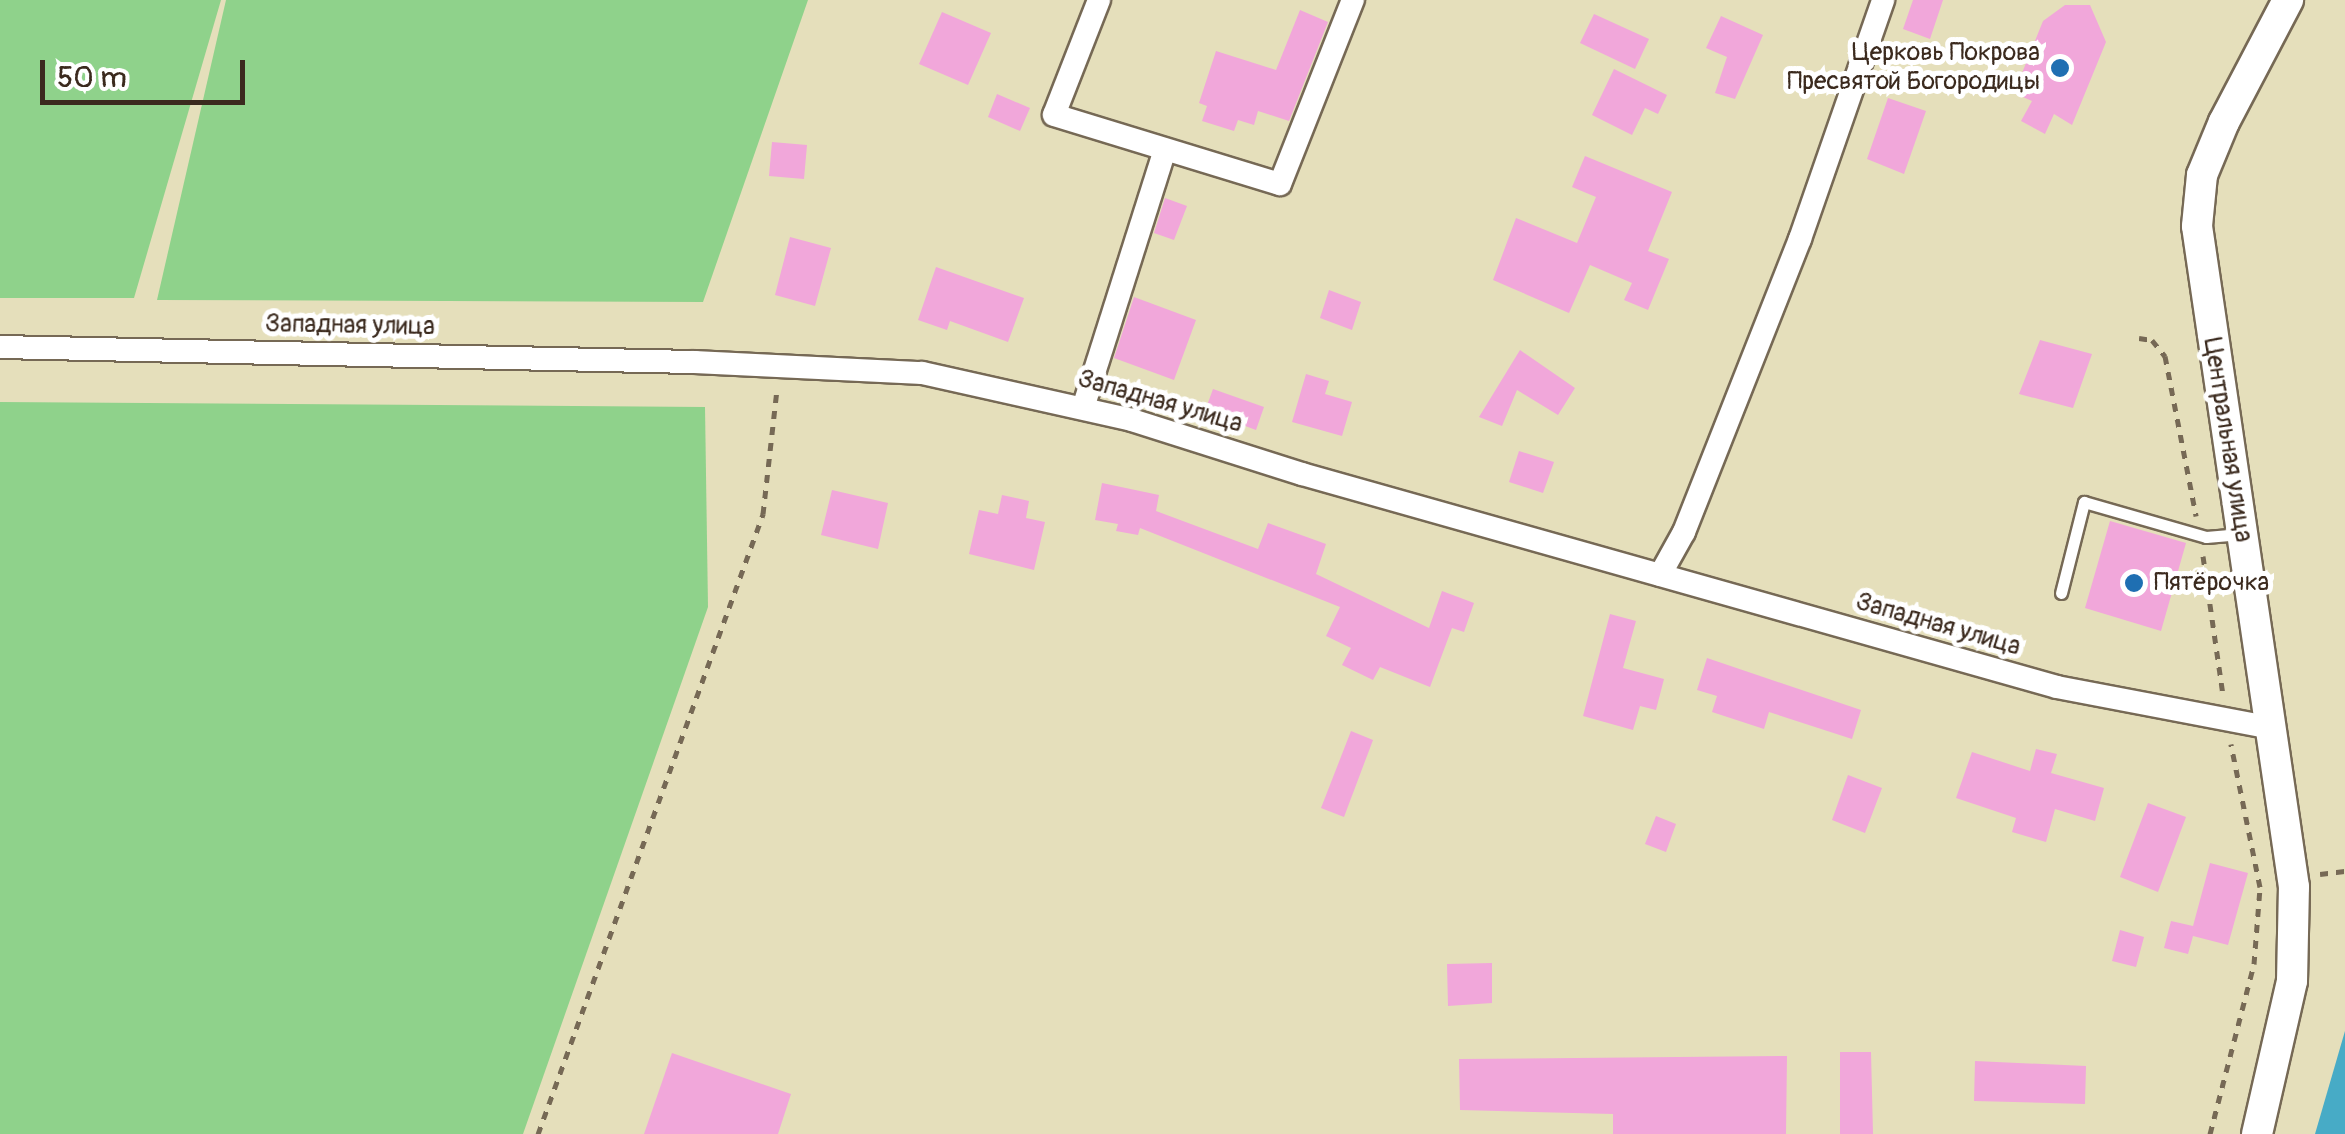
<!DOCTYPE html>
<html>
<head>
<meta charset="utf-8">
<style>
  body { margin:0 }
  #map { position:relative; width:2345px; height:1134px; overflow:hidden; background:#e5dfbb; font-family:Pangolin,sans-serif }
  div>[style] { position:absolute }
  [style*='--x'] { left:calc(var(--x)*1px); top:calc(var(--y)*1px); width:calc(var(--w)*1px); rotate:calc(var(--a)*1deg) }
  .green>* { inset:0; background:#8fd28b }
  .water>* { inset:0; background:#47abc6 }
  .building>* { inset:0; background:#f1a7da }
  .path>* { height:5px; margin-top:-2.5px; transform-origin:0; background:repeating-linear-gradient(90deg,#766955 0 8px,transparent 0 16px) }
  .roads { filter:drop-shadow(2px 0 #766955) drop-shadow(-2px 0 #766955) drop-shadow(0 2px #766955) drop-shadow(0 -2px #766955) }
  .service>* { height:11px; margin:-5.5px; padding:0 5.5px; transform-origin:5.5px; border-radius:5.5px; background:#fff }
  .minor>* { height:22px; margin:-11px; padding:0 11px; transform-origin:11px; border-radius:11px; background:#fff }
  .tertiary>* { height:30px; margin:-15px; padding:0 15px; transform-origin:15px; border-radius:15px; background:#fff }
  .dots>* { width:28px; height:28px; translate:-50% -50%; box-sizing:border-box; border:5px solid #fff; border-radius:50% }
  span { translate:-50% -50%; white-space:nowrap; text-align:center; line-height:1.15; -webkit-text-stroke:10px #fff; paint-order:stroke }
  .poi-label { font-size:25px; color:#3b2a1e }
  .right { translate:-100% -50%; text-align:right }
  .left { translate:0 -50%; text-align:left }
  .street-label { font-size:25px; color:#3b2a1e }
  .scale { position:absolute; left:40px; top:60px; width:205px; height:45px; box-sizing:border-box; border:5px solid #3b2a1e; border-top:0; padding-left:12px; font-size:30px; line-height:35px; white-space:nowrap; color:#3b2a1e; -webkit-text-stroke:8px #fff; paint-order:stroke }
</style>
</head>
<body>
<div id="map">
  <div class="green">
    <div style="clip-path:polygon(0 0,221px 0,134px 298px,0 298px)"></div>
    <div style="clip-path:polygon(226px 0,808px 0,703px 302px,157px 300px)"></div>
    <div style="clip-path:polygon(0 402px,705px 407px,708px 607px,523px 1134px,0 1134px)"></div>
  </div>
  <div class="water">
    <div style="clip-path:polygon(2345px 1031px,2345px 1134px,2315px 1134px)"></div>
  </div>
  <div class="building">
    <div style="clip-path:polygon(1913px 0,1943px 0,1930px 39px,1903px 29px)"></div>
    <div style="clip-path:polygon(2065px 5px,2090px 5px,2106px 42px,2072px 125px,2054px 114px,2045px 134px,2021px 121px,2032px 101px,2014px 93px,2043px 21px)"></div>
    <div style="clip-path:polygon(1300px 10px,1328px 22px,1289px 121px,1258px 111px,1254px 125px,1238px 120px,1234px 131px,1202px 121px,1207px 106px,1199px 103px,1216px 51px,1276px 70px)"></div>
    <div style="clip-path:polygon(942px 12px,991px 33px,968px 85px,919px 64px)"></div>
    <div style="clip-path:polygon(1594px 14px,1649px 39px,1635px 69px,1580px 43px)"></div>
    <div style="clip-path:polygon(1721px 16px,1763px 35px,1735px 99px,1715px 93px,1727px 57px,1706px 48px)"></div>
    <div style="clip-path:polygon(1614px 69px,1667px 95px,1658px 114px,1645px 108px,1632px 135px,1592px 115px)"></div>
    <div style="clip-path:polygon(997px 94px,1030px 108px,1020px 131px,988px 117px)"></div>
    <div style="clip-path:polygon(1888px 98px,1926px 111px,1904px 174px,1867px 159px)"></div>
    <div style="clip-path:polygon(772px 142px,807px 145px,804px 179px,769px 176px)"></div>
    <div style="clip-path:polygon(1585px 156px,1672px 192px,1648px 251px,1669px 259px,1648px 310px,1624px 300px,1632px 283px,1590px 265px,1569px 313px,1493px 280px,1516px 218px,1577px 243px,1596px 197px,1572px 187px)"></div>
    <div style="clip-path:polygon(1165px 198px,1187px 206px,1174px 240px,1154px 233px)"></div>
    <div style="clip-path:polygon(790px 237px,831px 248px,815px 306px,775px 295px)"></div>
    <div style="clip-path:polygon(936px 267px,1024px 298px,1008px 342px,950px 321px,947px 330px,918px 320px)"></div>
    <div style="clip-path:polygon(1329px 290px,1361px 302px,1352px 330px,1320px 318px)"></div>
    <div style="clip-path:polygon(1134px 297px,1196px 320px,1174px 380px,1114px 358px)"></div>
    <div style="clip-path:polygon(2040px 340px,2092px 354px,2073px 408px,2019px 394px)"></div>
    <div style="clip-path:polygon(1520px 350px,1575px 388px,1558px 415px,1517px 390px,1502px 426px,1479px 417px)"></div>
    <div style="clip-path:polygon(1306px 374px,1329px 381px,1325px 394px,1352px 402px,1342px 436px,1292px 422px)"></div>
    <div style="clip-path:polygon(1213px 389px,1264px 407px,1256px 430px,1205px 411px)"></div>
    <div style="clip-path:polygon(1519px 451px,1554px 462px,1543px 493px,1509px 482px)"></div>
    <div style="clip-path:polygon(1102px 483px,1159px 495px,1156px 511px,1258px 549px,1268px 523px,1326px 544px,1316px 574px,1429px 628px,1442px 591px,1474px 603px,1464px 632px,1452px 628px,1430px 687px,1380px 667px,1373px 680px,1342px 665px,1351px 648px,1326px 636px,1340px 607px,1140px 528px,1138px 535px,1116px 531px,1118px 524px,1095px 520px)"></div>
    <div style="clip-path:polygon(832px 490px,888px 503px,878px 549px,821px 535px)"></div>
    <div style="clip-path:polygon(1002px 495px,1029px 501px,1026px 518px,1045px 522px,1034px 570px,969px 554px,979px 510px,998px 514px)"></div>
    <div style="clip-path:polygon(2110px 521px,2186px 543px,2161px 631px,2085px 608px)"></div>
    <div style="clip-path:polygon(1610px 614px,1636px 621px,1623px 668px,1664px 679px,1656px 710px,1640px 706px,1633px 730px,1583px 716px)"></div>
    <div style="clip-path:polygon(1707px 658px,1861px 710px,1852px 739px,1769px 712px,1764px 729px,1712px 712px,1717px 696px,1697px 690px)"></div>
    <div style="clip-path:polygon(1351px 731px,1373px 740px,1344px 817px,1321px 808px)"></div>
    <div style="clip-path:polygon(2036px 749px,2057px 754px,2051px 773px,2104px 788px,2095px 821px,2055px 809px,2046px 842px,2012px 832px,2016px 818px,1956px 798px,1972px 752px,2030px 771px)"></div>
    <div style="clip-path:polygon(1848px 775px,1882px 788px,1865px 833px,1832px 820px)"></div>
    <div style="clip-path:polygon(2148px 803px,2186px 817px,2158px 892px,2120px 877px)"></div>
    <div style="clip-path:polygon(1656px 816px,1676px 824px,1666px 852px,1645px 844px)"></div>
    <div style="clip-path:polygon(2210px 863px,2248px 873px,2228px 945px,2193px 936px,2188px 954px,2164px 948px,2171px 921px,2193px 926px)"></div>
    <div style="clip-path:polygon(2120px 930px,2144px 937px,2136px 967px,2112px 961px)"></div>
    <div style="clip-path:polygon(1492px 963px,1492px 1003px,1448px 1006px,1447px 964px)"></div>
    <div style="clip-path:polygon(1840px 1052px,1871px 1052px,1873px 1134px,1840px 1134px)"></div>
    <div style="clip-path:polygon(672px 1053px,791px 1094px,778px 1134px,644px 1134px)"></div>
    <div style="clip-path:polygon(1787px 1056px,1786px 1134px,1613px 1134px,1613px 1114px,1460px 1110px,1459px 1059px)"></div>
    <div style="clip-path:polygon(1975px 1061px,2086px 1066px,2085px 1104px,1974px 1101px)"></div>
  </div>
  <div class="path">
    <div style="--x:2139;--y:338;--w:13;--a:9"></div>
    <div style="--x:2152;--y:340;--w:21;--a:51"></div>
    <div style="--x:2165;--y:356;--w:163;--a:79"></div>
    <div style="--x:2203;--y:556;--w:139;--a:81.8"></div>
    <div style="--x:2320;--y:874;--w:25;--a:-7"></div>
    <div style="--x:538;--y:1134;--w:660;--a:-70.05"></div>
    <div style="--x:763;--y:514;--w:126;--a:-83.6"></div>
    <div style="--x:2210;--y:1134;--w:176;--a:-75.5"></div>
    <div style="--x:2254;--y:964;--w:77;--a:-85.5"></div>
    <div style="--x:2260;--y:887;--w:146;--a:-101.5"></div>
  </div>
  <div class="roads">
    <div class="service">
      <div style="--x:2061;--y:593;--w:94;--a:-75.8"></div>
      <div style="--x:2084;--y:502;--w:127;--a:16"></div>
      <div style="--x:2206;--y:537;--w:35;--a:-5"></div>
    </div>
    <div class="minor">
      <div style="--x:1099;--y:0;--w:123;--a:111.4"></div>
      <div style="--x:1054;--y:115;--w:236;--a:17"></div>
      <div style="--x:1280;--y:184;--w:198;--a:-68.4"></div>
      <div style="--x:0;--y:347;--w:695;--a:1.24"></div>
      <div style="--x:695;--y:362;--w:227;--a:2.8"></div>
      <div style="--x:922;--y:373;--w:215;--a:12.6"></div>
      <div style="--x:1132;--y:420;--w:178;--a:17.6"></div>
      <div style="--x:1302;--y:474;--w:784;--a:15.75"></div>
      <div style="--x:2057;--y:687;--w:218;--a:10.8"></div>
      <div style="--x:1083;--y:408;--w:269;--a:-72.4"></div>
      <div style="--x:1660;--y:575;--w:49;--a:-60.8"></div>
      <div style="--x:1684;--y:532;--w:315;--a:-68.4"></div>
      <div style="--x:1800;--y:239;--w:253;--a:-70.8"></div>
    </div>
    <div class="tertiary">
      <div style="--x:2257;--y:1134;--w:157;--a:-77.1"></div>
      <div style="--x:2292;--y:981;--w:94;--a:-88.8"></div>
      <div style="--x:2294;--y:887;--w:668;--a:-98.35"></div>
      <div style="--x:2197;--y:226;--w:51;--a:-84.4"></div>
      <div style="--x:2202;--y:175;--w:57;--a:-67.5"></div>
      <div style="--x:2224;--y:122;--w:138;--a:-62.3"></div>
    </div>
  </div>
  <div class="dots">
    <div style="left:2060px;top:68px;background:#1f6fb2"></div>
    <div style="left:2134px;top:583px;background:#1f6fb2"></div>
  </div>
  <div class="poi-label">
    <span class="right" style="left:2040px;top:68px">Церковь Покрова<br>Пресвятой Богородицы</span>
    <span class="left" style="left:2154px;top:583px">Пятёрочка</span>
  </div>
  <div class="street-label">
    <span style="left:350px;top:326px;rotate:1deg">Западная улица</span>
    <span style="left:1160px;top:402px;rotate:16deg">Западная улица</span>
    <span style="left:2227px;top:440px;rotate:81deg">Центральная улица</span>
    <span style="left:1938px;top:625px;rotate:16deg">Западная улица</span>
  </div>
  <div class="scale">50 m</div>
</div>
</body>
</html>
